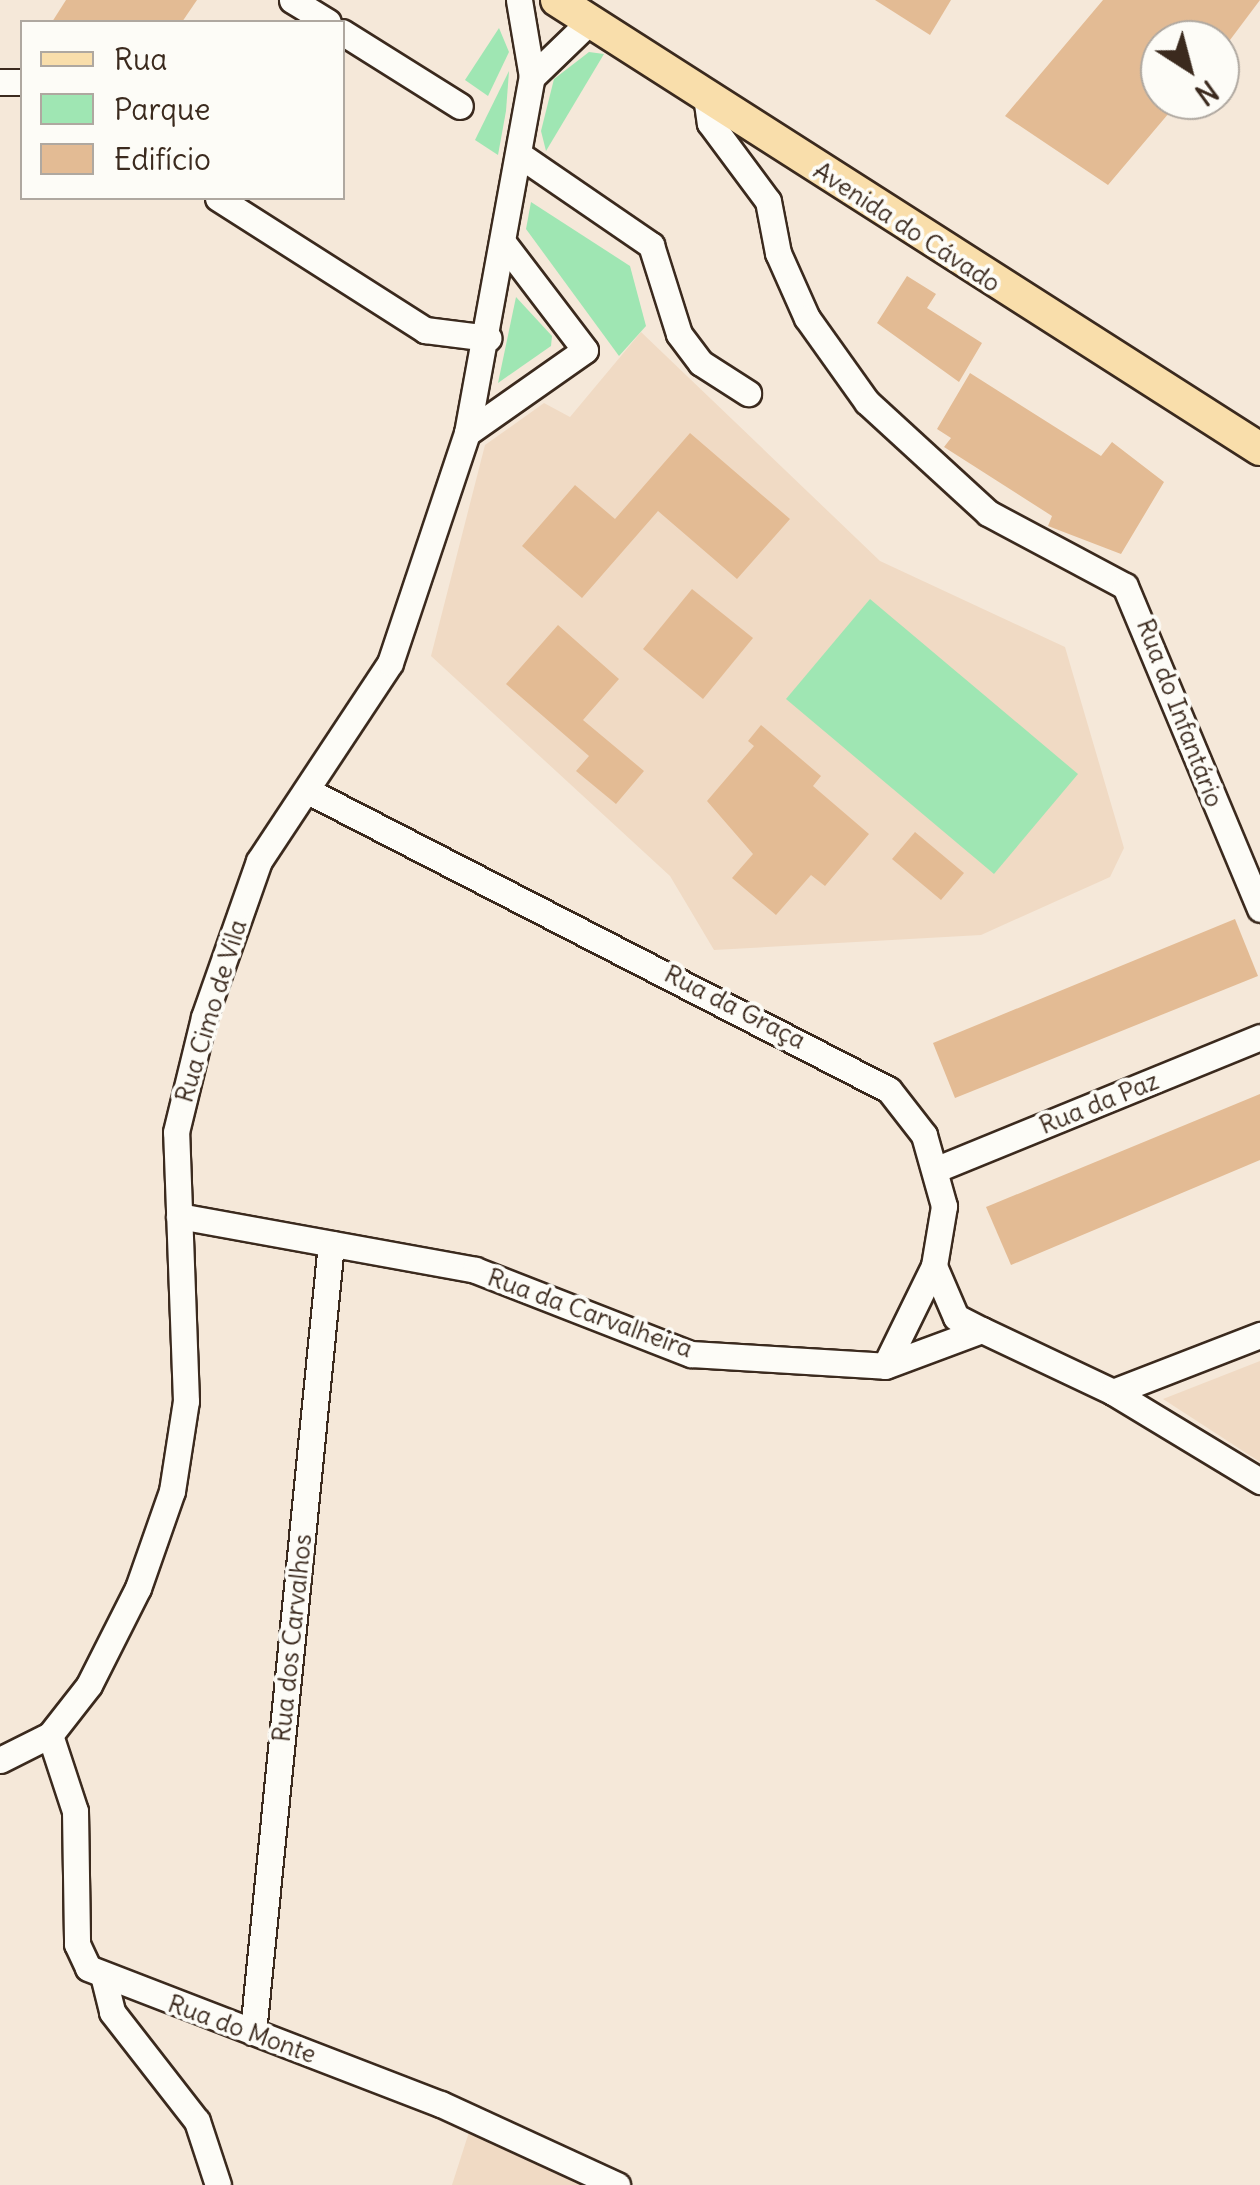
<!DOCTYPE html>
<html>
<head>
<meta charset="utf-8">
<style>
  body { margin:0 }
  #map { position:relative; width:1260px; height:2185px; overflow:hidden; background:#f5e8d9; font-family:Delius,sans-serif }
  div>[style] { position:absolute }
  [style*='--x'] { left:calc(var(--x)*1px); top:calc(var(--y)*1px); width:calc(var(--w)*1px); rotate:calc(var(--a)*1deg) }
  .built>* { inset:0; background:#f0dac4 }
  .green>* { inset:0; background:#9fe6b3 }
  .building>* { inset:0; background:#e3bb94 }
  .roads { filter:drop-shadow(2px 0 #3b2a1e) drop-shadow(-2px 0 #3b2a1e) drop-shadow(0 2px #3b2a1e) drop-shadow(0 -2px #3b2a1e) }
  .minor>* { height:25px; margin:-12.5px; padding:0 12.5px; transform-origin:12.5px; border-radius:12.5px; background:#fdfcf7 }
  .major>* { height:32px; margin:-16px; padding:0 16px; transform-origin:16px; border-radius:16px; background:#f9deab }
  span { translate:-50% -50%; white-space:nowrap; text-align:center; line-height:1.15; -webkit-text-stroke:8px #fdfcf7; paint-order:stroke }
  .street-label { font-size:25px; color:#3b2a1e }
  .legend { position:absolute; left:20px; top:20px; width:325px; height:180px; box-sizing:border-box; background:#fdfcf7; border:2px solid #afa8a0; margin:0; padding:12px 18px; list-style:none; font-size:30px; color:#3b2a1e }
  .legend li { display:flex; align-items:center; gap:20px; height:50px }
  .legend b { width:50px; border:2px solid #afa8a0 }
  .north { position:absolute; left:1140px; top:20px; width:100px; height:100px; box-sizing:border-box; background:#fdfcf7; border:2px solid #afa8a0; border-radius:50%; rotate:144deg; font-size:28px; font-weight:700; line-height:40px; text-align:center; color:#3b2a1e }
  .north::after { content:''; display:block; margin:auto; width:35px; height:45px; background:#3b2a1e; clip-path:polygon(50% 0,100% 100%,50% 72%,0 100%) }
</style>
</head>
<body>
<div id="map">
  <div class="built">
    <div style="clip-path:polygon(641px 332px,880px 561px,1065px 647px,1124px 848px,1110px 877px,981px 935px,714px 950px,670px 876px,431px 656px,485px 445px,544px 403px,570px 417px)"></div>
    <div style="clip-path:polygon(1260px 1361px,1260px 1462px,1163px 1399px)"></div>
    <div style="clip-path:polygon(470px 2129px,587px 2185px,452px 2185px)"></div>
  </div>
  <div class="green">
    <div style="clip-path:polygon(499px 28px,509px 52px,488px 96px,465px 80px)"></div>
    <div style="clip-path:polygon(589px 52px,604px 54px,546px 151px,541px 131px,554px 79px)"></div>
    <div style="clip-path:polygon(509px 71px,506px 111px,498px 155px,475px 140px)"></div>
    <div style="clip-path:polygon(531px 202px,630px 266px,646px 326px,619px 356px,526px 229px)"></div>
    <div style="clip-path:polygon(516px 297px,552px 336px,551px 346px,498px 383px)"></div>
    <div style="clip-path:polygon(870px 599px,1078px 774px,994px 874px,786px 699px)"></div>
  </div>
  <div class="building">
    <div style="clip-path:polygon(66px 0,197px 0,182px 22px,52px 22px)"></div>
    <div style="clip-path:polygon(875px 0,951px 0,930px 35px)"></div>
    <div style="clip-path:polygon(1103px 0,1260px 0,1230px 40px,1160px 40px,1160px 100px,1180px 100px,1108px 185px,1005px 116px)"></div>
    <div style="clip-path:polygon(907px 276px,936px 294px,927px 308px,982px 343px,959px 382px,877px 323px)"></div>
    <div style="clip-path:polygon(970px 373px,1101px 456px,1112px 442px,1164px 482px,1121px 554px,1048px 526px,1052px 516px,944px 447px,951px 438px,937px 429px)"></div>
    <div style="clip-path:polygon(690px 433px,790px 519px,737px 579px,658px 511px,582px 598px,522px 546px,575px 485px,615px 519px)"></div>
    <div style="clip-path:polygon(692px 589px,753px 638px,703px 699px,643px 649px)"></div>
    <div style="clip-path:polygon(558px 625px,619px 679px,583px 720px,644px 771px,616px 804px,576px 771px,589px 756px,506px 684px)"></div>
    <div style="clip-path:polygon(761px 725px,821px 776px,813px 786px,869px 834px,825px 886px,811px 875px,776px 915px,732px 878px,753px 854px,707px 801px,754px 746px,748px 741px)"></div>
    <div style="clip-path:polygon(915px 832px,964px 873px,941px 900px,892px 859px)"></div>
    <div style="clip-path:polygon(1235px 919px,1258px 976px,955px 1098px,933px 1043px)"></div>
    <div style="clip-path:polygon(1260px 1094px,1260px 1160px,1011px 1265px,986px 1207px)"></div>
  </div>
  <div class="roads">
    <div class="minor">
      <div style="--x:292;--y:0;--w:42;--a:31.4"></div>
      <div style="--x:342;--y:32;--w:139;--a:32.1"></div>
      <div style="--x:532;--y:77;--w:81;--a:-44"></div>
      <div style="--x:0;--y:82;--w:22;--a:0"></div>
      <div style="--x:706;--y:96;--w:27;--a:82"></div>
      <div style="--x:710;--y:123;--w:97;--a:53.4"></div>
      <div style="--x:768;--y:201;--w:53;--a:79.1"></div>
      <div style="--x:778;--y:253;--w:71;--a:66"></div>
      <div style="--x:807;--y:318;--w:103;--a:54.5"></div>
      <div style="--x:867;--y:402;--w:164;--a:42.5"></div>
      <div style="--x:988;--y:513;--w:155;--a:28.1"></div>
      <div style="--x:1125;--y:586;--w:350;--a:67.3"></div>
      <div style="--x:521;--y:156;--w:158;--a:34.4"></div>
      <div style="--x:651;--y:245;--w:93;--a:72.5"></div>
      <div style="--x:679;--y:334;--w:36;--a:53"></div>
      <div style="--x:701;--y:363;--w:56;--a:32.6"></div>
      <div style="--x:218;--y:198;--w:246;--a:32.5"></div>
      <div style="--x:425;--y:330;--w:64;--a:7.2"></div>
      <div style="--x:467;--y:433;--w:144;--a:-35.1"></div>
      <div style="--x:585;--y:350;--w:132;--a:-127.3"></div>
      <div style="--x:308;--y:791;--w:653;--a:27.23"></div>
      <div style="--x:889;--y:1090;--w:57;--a:52.1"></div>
      <div style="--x:924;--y:1135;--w:74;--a:74.3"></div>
      <div style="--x:944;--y:1206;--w:61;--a:99.5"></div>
      <div style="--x:934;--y:1266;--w:111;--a:116.1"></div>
      <div style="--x:937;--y:1169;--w:349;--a:-22.2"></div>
      <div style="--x:179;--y:1216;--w:301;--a:10.3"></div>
      <div style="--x:475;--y:1270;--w:232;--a:21.3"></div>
      <div style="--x:691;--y:1354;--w:194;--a:3.5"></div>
      <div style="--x:885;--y:1366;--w:103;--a:-20.4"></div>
      <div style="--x:982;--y:1330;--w:145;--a:25.3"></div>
      <div style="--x:1113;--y:1392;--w:172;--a:31.2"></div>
      <div style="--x:934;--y:1266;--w:56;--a:66.7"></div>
      <div style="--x:956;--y:1317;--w:29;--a:27"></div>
      <div style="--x:1113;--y:1392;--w:158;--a:-21.2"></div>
      <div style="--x:50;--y:1735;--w:80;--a:71.8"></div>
      <div style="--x:75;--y:1811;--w:133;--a:89.1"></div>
      <div style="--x:77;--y:1944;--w:26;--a:65"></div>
      <div style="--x:88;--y:1968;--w:378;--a:21.1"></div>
      <div style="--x:441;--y:2104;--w:194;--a:24.7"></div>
      <div style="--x:0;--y:1760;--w:56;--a:-26.6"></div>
      <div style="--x:50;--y:1735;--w:63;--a:-52"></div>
      <div style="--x:89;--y:1685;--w:109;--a:-63.2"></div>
      <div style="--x:138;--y:1588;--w:103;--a:-70.7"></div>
      <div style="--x:172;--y:1491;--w:91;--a:-81.2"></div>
      <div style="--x:186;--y:1401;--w:269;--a:-92.1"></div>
      <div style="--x:176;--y:1132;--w:118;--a:-76.3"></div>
      <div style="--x:204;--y:1017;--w:165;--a:-70.6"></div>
      <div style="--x:259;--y:861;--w:237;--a:-56.5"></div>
      <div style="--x:390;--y:663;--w:243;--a:-71.5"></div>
      <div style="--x:467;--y:433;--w:362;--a:-79.7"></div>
      <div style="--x:532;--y:77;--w:78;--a:-99.6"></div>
      <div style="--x:104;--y:1979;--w:34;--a:76"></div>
      <div style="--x:112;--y:2012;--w:138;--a:52.1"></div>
      <div style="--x:197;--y:2121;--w:67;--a:71.8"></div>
      <div style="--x:253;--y:2032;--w:792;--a:-84.35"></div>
    </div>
    <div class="major">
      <div style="--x:557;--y:0;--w:834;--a:32.57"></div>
    </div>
  </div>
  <div class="street-label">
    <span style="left:907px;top:227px;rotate:33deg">Avenida do Cávado</span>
    <span style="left:1180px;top:713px;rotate:69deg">Rua do Infantário</span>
    <span style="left:735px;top:1007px;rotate:27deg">Rua da Graça</span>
    <span style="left:211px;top:1011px;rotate:-73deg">Rua Cimo de Vila</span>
    <span style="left:1099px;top:1103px;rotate:-22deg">Rua da Paz</span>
    <span style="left:590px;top:1313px;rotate:20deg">Rua da Carvalheira</span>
    <span style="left:292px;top:1638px;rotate:-84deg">Rua dos Carvalhos</span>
    <span style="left:242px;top:2029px;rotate:20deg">Rua do Monte</span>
  </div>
  <ul class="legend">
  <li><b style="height:12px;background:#f9deab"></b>Rua</li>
  <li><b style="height:28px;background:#9fe6b3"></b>Parque</li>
  <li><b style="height:28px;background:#e3bb94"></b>Edifício</li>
  </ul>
  <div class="north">N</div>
</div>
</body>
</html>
